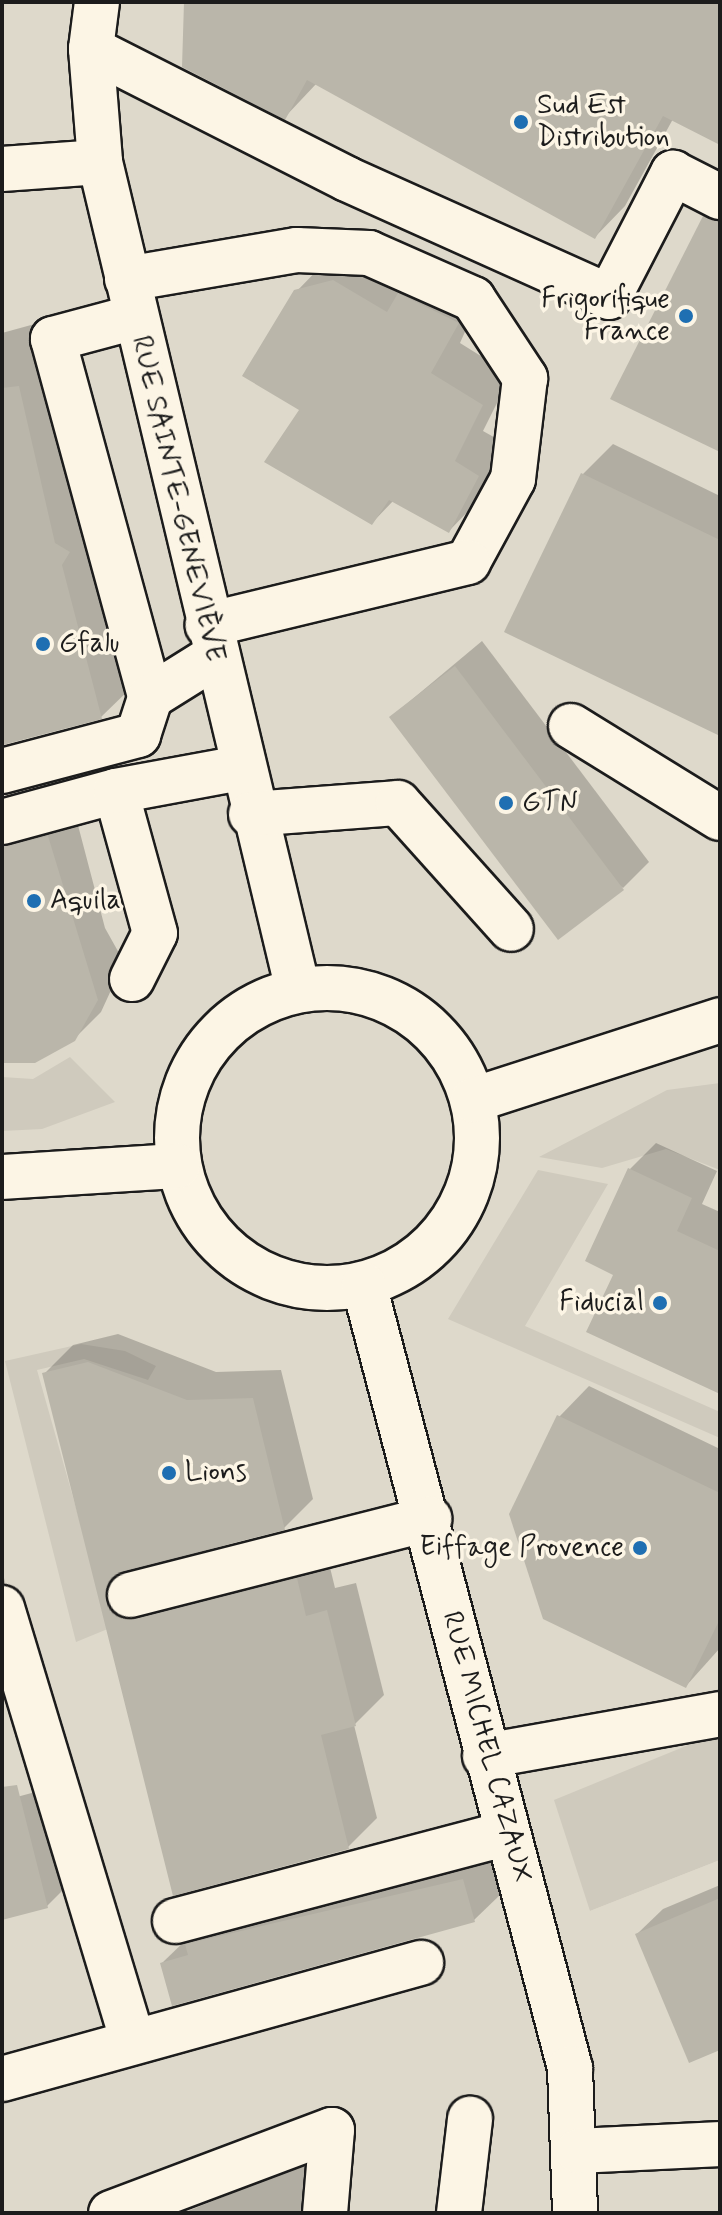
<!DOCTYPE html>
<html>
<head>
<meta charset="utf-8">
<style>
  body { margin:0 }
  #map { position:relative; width:722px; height:2215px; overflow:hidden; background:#eee8d9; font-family:Mynerve,sans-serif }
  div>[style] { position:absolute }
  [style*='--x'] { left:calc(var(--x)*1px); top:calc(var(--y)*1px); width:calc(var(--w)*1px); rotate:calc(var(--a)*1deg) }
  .built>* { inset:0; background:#ded9cb }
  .green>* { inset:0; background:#cfcabd }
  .shadow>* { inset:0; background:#0003 }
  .building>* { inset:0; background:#bab6aa }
  .roads { filter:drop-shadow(2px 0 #1c1c1c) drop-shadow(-2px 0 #1c1c1c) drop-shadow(0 2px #1c1c1c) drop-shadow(0 -2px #1c1c1c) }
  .minor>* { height:44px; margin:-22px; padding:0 22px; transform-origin:22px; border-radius:22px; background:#fcf5e5 }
  .minor>.ring { margin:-22px; padding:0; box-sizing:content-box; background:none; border:44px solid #fcf5e5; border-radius:50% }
  .dots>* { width:22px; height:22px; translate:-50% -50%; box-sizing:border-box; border:4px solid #fcf5e5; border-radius:50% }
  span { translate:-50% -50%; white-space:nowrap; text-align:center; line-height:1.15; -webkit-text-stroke:7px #fcf5e5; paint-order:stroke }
  .poi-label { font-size:28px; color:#1c1c1c }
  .left { translate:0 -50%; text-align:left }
  .right { translate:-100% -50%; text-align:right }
  .street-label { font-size:28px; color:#1c1c1c }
  .frame { position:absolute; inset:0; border:4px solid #1c1c1c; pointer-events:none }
</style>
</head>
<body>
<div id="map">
  <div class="built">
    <div style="clip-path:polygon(2px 2px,720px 2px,720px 1732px,590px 1911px,720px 1860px,720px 2213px,2px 2213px)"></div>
  </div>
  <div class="green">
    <div style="clip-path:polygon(70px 1057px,115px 1102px,42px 1129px,2px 1131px,2px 1077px,33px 1079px)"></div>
    <div style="clip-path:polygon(720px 1083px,720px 1170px,666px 1149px,602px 1168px,539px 1157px,667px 1090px)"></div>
    <div style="clip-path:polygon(538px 1170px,608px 1184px,525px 1326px,720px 1412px,720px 1438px,448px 1319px)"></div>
    <div style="clip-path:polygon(81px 1344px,125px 1351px,156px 1366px,148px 1380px,84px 1359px,37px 1370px,110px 1628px,76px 1642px,5px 1361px)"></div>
    <div style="clip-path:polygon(720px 1732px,720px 1860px,590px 1911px,554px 1800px)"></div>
  </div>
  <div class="shadow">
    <div style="clip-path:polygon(192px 2px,720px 2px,720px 143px,673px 119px,625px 206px,595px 237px,317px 83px,285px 117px)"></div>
    <div style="clip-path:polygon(720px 202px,720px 449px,705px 218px)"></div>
    <div style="clip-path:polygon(326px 261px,484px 289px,460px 343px,511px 375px,483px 431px,508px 445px,478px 501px,449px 531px,394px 500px,372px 523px,302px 409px,296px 292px)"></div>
    <div style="clip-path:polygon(42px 322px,134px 685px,101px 717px,2px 745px,2px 333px)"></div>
    <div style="clip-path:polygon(613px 444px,720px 496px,720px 734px,582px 475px)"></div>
    <div style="clip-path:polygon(482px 641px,649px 862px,623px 888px,391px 717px)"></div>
    <div style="clip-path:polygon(74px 810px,105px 928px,124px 962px,101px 1012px,74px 1039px,2px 1061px,2px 829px)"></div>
    <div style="clip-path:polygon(656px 1143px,717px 1171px,702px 1204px,720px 1212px,720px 1392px,616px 1274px,629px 1170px)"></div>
    <div style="clip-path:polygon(118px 1334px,216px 1372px,281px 1370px,313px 1499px,284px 1528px,134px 1571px,141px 1585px,326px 1551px,335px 1588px,356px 1583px,384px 1695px,354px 1725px,377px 1818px,348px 1847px,175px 1893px,44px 1374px,73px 1345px)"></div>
    <div style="clip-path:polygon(589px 1386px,720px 1449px,720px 1648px,686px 1686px,559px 1417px)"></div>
    <div style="clip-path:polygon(2px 1570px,22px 1650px,2px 1670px)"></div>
    <div style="clip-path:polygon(50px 1788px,74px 1879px,47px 1906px,2px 1918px,2px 1801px)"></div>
    <div style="clip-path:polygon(490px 1853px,501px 1894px,474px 1920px,162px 1963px,189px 1937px)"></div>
    <div style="clip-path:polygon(720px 1885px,720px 2048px,637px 1934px,663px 1909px)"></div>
    <div style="clip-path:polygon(327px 2155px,326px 2213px,183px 2213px)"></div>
  </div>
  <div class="building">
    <div style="clip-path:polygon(184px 2px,720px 2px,720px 145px,663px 116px,595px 239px,307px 80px,285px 120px,182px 67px)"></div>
    <div style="clip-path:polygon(703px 216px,720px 222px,720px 452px,610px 399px)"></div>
    <div style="clip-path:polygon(333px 280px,387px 312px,398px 293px,459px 323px,431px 373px,483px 405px,455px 461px,479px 476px,449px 533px,389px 500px,372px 525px,264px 462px,299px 410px,242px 376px,294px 290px)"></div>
    <div style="clip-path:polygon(19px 386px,55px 543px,70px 552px,62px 565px,102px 719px,2px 745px,2px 388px)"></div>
    <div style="clip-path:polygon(581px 473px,720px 540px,720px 736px,504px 632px)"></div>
    <div style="clip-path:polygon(455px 666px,624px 890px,558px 940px,389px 717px)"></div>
    <div style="clip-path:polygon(48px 836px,98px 1000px,75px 1041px,35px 1063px,2px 1063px,2px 847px)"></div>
    <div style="clip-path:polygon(628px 1168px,692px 1198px,677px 1231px,720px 1251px,720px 1394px,586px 1332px,613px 1275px,585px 1261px)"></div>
    <div style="clip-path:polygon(88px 1362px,187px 1400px,253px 1398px,285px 1530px,123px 1571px,106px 1588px,106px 1600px,113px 1613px,135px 1619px,297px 1578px,306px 1616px,327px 1610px,356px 1726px,321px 1735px,349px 1849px,173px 1896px,42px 1373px)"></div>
    <div style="clip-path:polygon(557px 1415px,720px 1493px,720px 1619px,686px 1688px,543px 1619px,509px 1514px)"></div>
    <div style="clip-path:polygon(17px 1785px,48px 1908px,2px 1920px,2px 1787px)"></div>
    <div style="clip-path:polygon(463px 1879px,475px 1922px,172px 2006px,160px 1963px,188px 1955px,185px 1944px)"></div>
    <div style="clip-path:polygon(720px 1898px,720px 2050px,689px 2063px,635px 1934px)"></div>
  </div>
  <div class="roads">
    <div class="minor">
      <div style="--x:97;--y:2;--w:47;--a:97.3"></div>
      <div style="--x:91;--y:49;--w:113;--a:85.4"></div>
      <div style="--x:100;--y:162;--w:851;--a:76.55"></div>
      <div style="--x:91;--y:49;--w:287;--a:26.9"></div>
      <div style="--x:347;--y:179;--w:287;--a:24.2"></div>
      <div style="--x:609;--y:297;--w:140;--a:-62.7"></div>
      <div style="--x:673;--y:173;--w:53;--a:27.1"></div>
      <div style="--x:2;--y:169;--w:98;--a:-4.1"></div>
      <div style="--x:127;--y:279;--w:172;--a:-9.7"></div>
      <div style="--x:297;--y:250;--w:72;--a:2.4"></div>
      <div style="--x:369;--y:253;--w:114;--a:23.9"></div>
      <div style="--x:473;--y:299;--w:95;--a:56.6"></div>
      <div style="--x:525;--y:378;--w:102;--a:96.8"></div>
      <div style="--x:513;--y:479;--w:94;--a:118.5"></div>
      <div style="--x:468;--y:562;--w:268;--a:166.4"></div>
      <div style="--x:135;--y:317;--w:85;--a:165"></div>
      <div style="--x:53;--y:339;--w:371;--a:74.8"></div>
      <div style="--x:571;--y:726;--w:175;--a:31.7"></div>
      <div style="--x:2;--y:771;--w:141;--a:-14.8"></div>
      <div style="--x:138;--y:735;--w:40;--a:-72"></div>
      <div style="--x:150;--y:697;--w:75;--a:-32"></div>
      <div style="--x:251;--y:814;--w:147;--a:-4.3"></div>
      <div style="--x:398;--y:803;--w:169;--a:48.1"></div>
      <div style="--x:2;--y:822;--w:118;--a:-15.2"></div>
      <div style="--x:132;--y:979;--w:51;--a:-63.4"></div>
      <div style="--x:155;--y:933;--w:147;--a:-105.4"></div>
      <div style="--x:116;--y:791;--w:126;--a:-10.5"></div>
      <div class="ring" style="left:177px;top:988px;width:256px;height:256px"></div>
      <div style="--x:473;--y:1100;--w:260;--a:-17.9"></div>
      <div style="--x:2;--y:1177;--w:176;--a:-3.6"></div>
      <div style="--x:364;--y:1285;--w:810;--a:75.26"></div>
      <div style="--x:570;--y:2068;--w:145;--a:88"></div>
      <div style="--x:130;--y:1595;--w:309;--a:-14.3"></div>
      <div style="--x:2;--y:1608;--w:453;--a:73.2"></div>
      <div style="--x:485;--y:1756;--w:239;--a:-10.1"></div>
      <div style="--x:175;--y:1921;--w:344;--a:-14.8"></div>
      <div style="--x:2;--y:2079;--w:435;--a:-15.5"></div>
      <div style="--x:578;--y:2151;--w:142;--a:-2.8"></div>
      <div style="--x:111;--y:2213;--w:236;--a:-20.6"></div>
      <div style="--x:332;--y:2130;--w:83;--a:94.8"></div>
      <div style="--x:459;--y:2213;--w:95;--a:-83.3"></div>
    </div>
  </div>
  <div class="dots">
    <div style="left:521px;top:122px;background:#1f6fb2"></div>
    <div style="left:686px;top:316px;background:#1f6fb2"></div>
    <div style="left:43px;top:644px;background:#1f6fb2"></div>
    <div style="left:506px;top:803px;background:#1f6fb2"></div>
    <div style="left:34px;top:901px;background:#1f6fb2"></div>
    <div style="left:660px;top:1303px;background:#1f6fb2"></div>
    <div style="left:169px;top:1473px;background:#1f6fb2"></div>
    <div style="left:640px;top:1548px;background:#1f6fb2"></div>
  </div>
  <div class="poi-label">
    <span class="left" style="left:537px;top:122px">Sud Est<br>Distribution</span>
    <span class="right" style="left:670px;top:316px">Frigorifique<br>France</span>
    <span class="left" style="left:59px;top:644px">Gfalu</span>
    <span class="left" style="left:522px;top:803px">GTN</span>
    <span class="left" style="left:50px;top:901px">Aquila</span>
    <span class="right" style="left:644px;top:1303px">Fiducial</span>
    <span class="left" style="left:185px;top:1473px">Lions</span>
    <span class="right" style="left:624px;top:1548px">Eiffage Provence</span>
  </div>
  <div class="street-label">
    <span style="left:177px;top:499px;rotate:77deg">RUE SAINTE-GENEVIÈVE</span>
    <span style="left:486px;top:1747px;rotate:75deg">RUE MICHEL CAZAUX</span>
  </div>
  <div class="frame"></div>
</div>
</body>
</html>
